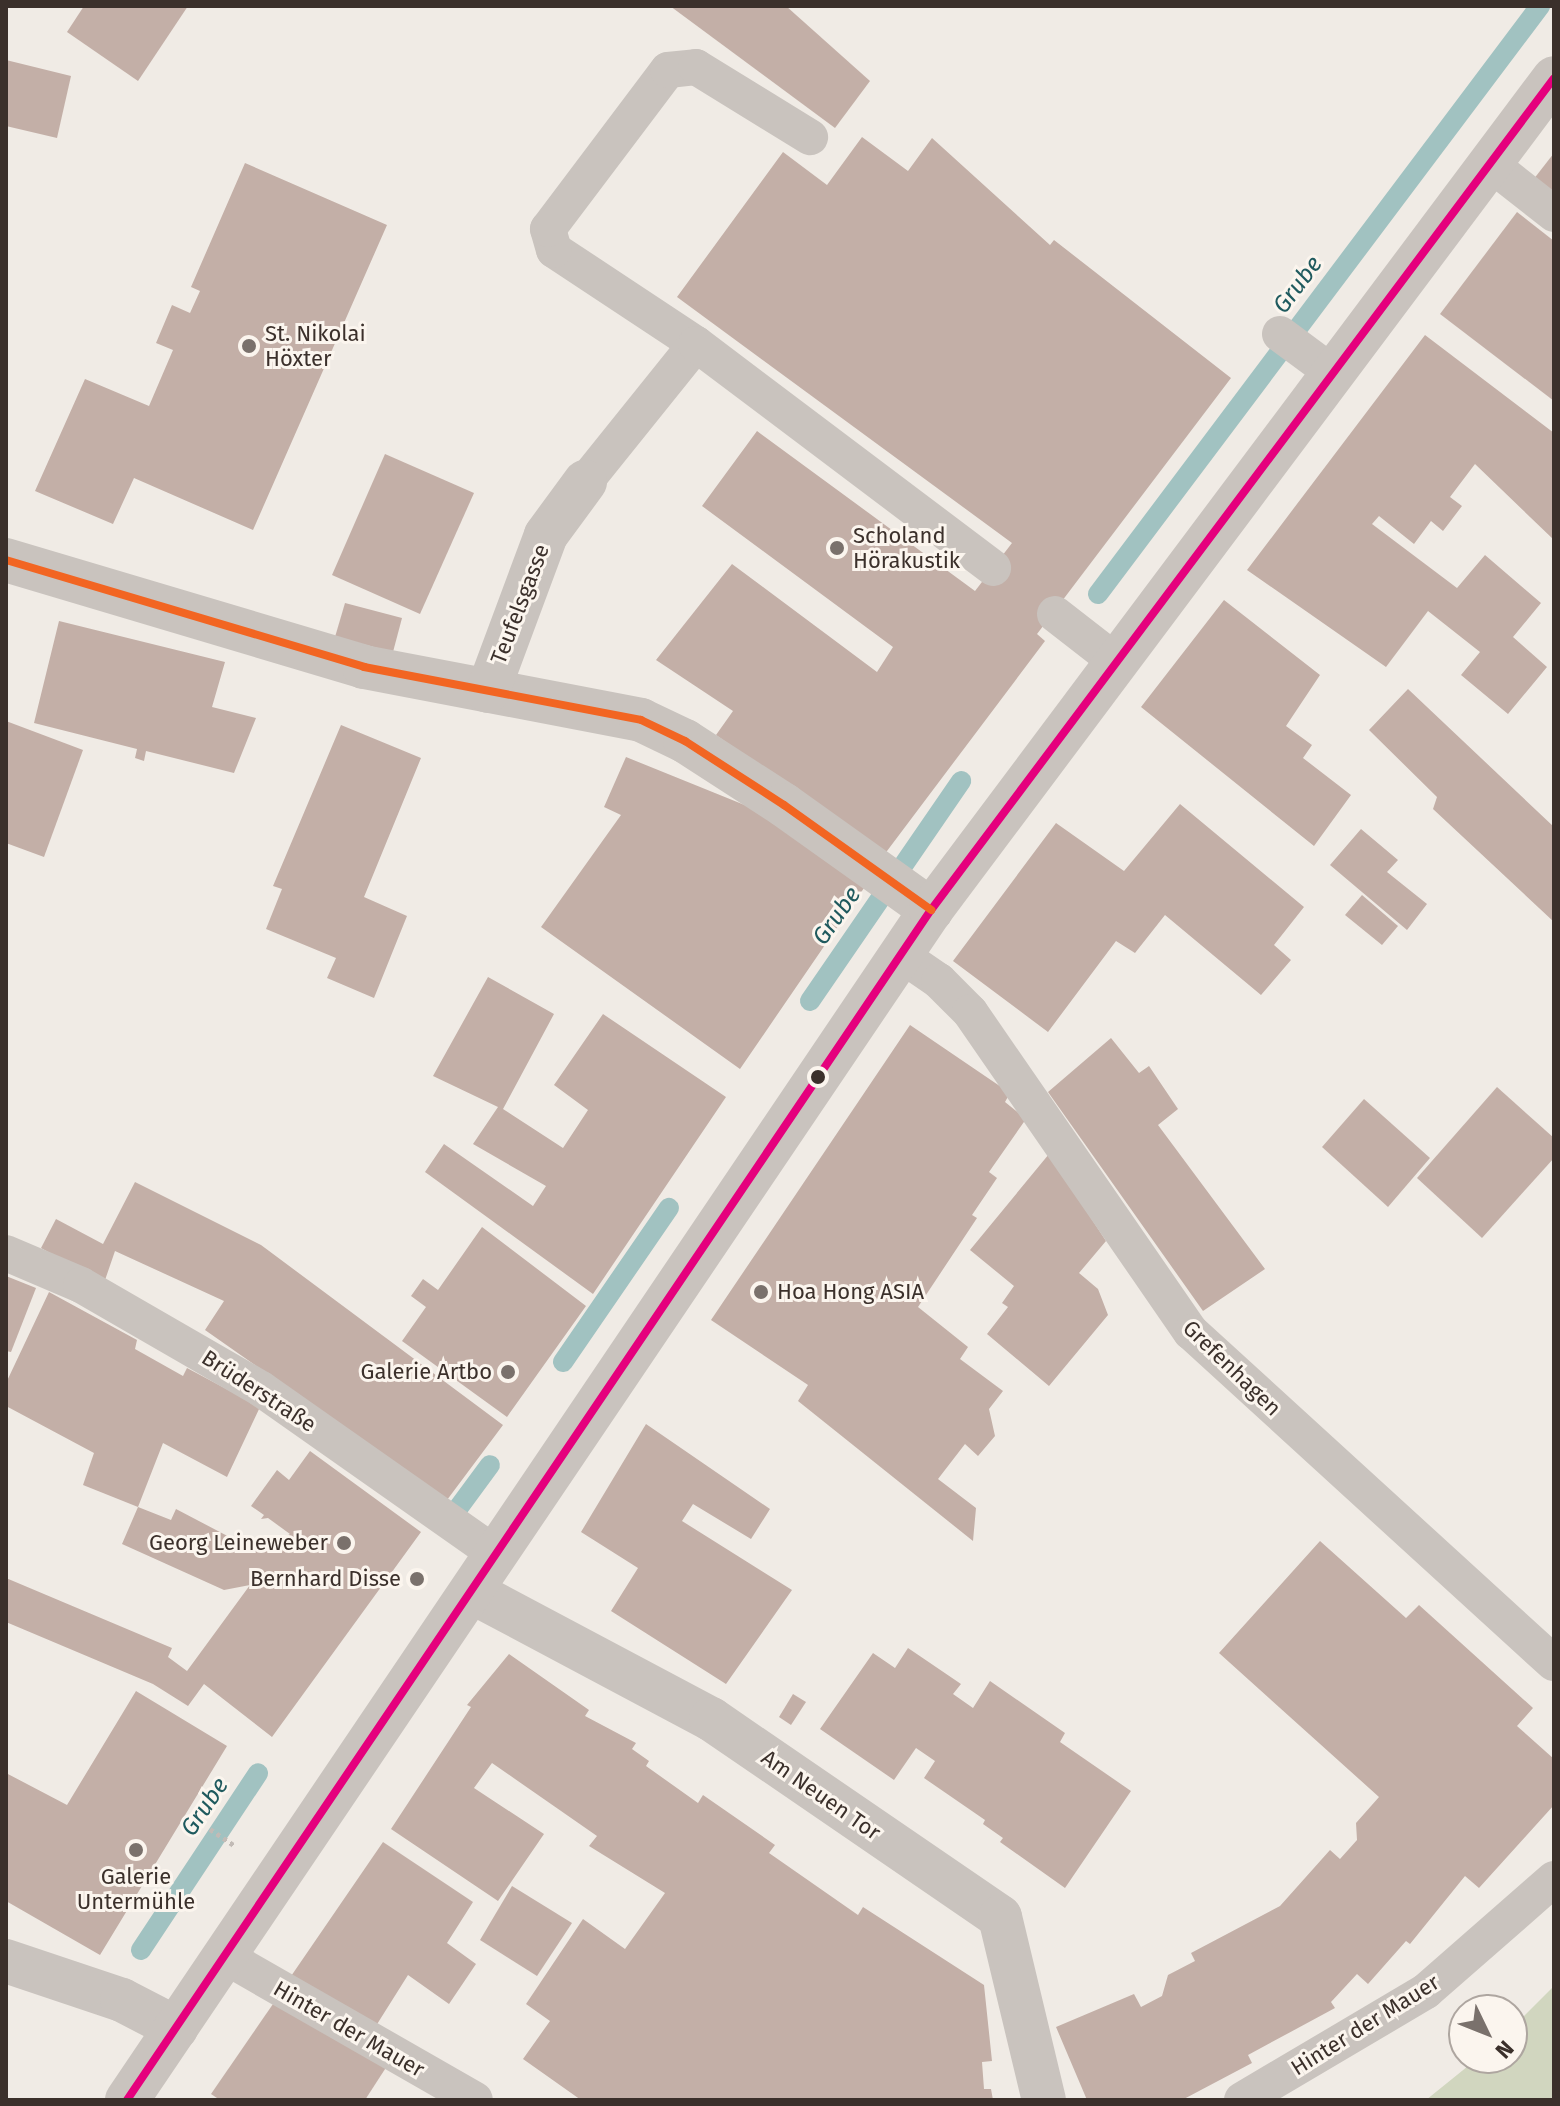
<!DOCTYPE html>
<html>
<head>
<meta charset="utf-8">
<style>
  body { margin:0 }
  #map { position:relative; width:1560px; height:2106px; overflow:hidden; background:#f0ebe5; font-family:"Fira Sans",sans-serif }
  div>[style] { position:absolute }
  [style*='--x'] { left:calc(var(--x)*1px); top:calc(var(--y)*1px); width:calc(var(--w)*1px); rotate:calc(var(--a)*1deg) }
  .green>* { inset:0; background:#d1d6bf }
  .stream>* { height:20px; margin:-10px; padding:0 10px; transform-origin:10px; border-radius:10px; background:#a1c2c1 }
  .building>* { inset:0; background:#c3afa7 }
  .path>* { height:5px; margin-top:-2.5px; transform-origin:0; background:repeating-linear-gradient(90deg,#c2bbb6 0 4px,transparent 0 8px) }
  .service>* { height:36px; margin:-18px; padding:0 18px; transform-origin:18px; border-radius:18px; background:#c9c3be }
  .minor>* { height:44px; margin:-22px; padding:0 22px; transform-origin:22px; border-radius:22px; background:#c9c3be }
  .bus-1>* { height:8px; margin:-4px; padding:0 4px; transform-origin:4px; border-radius:4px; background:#e5007d }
  .bus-2>* { height:8px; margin:-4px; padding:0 4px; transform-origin:4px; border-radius:4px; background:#f26522 }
  .dots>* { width:22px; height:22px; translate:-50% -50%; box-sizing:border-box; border:4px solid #fbf5ee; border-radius:50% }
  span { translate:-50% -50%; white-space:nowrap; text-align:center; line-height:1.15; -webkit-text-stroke:6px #fbf5ee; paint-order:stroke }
  .poi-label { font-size:22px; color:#3b302b }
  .left { translate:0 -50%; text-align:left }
  .right { translate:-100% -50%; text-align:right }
  .street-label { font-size:22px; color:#3b302b }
  .water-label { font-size:24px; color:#1f5a5e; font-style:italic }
  .frame { position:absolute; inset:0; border:8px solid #3b302b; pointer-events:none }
  .north { position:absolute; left:1448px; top:1994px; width:80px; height:80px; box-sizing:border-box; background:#fbf5ee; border:2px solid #aea6a0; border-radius:50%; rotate:133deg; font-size:22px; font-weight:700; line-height:32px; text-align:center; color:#3b302b }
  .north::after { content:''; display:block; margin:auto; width:28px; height:36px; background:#7a716c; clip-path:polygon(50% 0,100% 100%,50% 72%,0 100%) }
</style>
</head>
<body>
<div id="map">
  <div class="green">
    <div style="clip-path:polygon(1554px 1986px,1554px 2100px,1426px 2100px,1478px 2058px,1512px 2058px,1512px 2028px)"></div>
  </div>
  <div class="stream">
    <div style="--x:1098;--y:594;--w:736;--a:-53.07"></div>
    <div style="--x:810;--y:1001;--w:267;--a:-55.5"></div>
    <div style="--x:563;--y:1362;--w:187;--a:-55.5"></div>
    <div style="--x:459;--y:1507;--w:52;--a:-53.6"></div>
    <div style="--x:141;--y:1950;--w:212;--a:-56.5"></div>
  </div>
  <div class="building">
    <div style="clip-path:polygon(84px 6px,188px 6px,138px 81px,67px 32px)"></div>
    <div style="clip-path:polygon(670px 6px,786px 6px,870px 81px,835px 128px)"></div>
    <div style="clip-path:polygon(6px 60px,71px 76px,57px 138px,6px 126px)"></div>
    <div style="clip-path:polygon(862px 137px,908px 171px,932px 138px,1050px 245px,1054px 240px,1231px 378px,1037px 634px,1045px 641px,884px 855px,716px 735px,733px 711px,656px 660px,732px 564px,877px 672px,893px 647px,702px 506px,757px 431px,975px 591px,1012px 543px,677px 297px,783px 152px,827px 185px)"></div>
    <div style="clip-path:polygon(1554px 153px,1554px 197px,1533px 180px)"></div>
    <div style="clip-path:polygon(245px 163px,387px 225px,253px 530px,134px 478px,113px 524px,35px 491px,85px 379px,149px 406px,173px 350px,156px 343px,172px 305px,190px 313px,200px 291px,191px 287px)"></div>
    <div style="clip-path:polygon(1517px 212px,1554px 241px,1554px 401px,1440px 314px)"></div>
    <div style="clip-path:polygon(1425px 335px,1554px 433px,1554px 540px,1475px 464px,1450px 497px,1462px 506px,1443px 531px,1431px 521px,1414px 544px,1379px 516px,1372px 524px,1457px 588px,1485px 555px,1541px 603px,1513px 637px,1547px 667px,1508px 714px,1461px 675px,1480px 652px,1428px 611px,1386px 667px,1247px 570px)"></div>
    <div style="clip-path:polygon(385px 454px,474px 493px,420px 614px,332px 575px)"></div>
    <div style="clip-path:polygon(1224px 600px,1320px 675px,1286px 726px,1312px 745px,1303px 758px,1351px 795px,1314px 846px,1141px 707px)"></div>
    <div style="clip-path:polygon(345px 603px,402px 618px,393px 652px,335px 637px)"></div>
    <div style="clip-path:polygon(59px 621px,225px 662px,212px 707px,256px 718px,234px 773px,146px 751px,144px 761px,135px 758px,137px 749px,34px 723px)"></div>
    <div style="clip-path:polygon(1408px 689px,1554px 827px,1554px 922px,1433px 809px,1437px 797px,1369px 730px)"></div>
    <div style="clip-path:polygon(6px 721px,83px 750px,44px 857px,6px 843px)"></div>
    <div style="clip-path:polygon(341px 725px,421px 758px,364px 897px,407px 916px,374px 998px,327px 978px,336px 958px,266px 929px,282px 889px,273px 886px)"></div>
    <div style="clip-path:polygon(626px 757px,752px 808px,864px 888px,740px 1069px,541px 927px,621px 815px,604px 807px)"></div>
    <div style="clip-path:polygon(1180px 804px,1304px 907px,1274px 945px,1291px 960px,1261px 995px,1165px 915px,1135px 953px,1116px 941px,1048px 1032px,953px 961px,1056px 823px,1124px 871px)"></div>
    <div style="clip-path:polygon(1361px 829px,1398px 860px,1387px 872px,1427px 904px,1407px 930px,1330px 865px)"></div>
    <div style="clip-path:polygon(1362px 895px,1398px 926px,1382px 945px,1345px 915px)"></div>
    <div style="clip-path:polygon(488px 977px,554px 1014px,503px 1109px,563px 1148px,588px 1110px,554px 1085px,603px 1014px,726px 1097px,593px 1294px,425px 1172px,444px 1144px,533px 1206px,546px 1186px,473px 1144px,498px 1107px,433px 1076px)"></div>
    <div style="clip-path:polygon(910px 1025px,1010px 1093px,1005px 1102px,1026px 1119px,989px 1172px,997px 1178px,972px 1215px,977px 1218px,918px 1307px,968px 1347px,960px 1359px,1003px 1391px,989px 1409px,995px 1436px,978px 1456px,965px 1444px,938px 1479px,976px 1508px,973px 1541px,798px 1401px,808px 1385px,711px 1320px)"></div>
    <div style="clip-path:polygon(1111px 1038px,1139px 1073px,1149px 1066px,1178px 1109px,1158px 1125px,1265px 1269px,1203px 1311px,1048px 1092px)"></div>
    <div style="clip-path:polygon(1497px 1087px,1554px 1138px,1554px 1158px,1482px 1238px,1417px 1178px)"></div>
    <div style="clip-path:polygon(1364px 1099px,1430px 1158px,1388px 1207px,1322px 1147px)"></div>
    <div style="clip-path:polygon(1049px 1154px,1106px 1241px,1079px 1273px,1098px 1289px,1108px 1315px,1049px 1386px,987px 1334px,1008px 1307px,1002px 1303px,1014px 1286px,970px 1250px)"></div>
    <div style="clip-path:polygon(135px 1182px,261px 1245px,503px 1425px,447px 1500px,205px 1330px,224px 1301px,115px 1251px,104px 1283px,41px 1248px,56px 1219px,103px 1244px)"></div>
    <div style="clip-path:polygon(482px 1227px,586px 1306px,507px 1417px,402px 1341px,426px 1307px,411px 1296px,423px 1279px,438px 1290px)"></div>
    <div style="clip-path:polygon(6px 1276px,36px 1288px,11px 1352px,6px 1351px)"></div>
    <div style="clip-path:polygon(49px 1292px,137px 1340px,135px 1349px,183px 1376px,187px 1368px,260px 1407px,227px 1477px,163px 1443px,138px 1507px,83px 1485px,94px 1453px,6px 1406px,6px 1383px)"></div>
    <div style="clip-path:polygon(646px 1424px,770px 1509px,751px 1539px,693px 1504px,682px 1521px,792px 1590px,726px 1684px,611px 1611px,638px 1568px,581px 1532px)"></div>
    <div style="clip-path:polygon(310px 1451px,421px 1532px,272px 1737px,204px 1684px,188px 1706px,153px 1684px,6px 1622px,6px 1578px,172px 1648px,168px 1657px,187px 1671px,250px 1585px,224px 1590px,122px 1544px,138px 1507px,171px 1520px,176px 1509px,258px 1552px,290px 1534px,268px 1518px,261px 1519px,264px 1515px,251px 1506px,277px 1470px,289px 1480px)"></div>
    <div style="clip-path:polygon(1320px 1541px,1406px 1618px,1419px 1605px,1533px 1708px,1517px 1726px,1554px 1759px,1554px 1805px,1479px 1888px,1465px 1876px,1410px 1944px,1406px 1941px,1368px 1984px,1357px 1974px,1331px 2002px,1335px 2008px,1248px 2055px,1252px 2063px,1182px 2100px,1087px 2100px,1056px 2027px,1134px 1994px,1141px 2007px,1162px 1996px,1168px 1975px,1195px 1961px,1191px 1953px,1280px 1906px,1330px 1850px,1340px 1859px,1357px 1840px,1356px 1823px,1379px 1797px,1219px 1653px)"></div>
    <div style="clip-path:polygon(908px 1648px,961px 1684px,953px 1694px,973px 1708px,990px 1681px,1065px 1733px,1060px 1742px,1131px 1791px,1065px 1888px,1000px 1842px,1003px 1838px,983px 1824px,985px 1820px,924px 1778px,935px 1761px,916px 1748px,894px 1780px,820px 1729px,873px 1653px,895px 1668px)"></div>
    <div style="clip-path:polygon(509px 1654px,589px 1710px,585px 1716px,636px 1743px,632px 1749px,649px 1761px,646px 1766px,698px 1803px,703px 1795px,775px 1845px,769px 1853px,858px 1915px,863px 1907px,984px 1985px,992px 2061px,982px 2062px,984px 2089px,991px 2089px,993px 2100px,581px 2100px,523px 2059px,550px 2021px,526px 2004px,583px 1919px,625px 1949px,665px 1893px,589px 1846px,597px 1836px,492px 1763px,474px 1788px,544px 1834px,498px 1901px,391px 1829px,471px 1707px,467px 1705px)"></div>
    <div style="clip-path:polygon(136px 1691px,227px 1746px,100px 1955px,6px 1901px,6px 1773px,67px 1805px)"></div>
    <div style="clip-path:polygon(793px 1694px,806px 1702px,791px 1725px,779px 1717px)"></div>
    <div style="clip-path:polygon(383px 1842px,473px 1902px,447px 1943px,476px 1964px,449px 2004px,408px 1975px,374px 2029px,287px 1982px)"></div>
    <div style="clip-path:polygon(512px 1886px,572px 1923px,537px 1976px,480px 1940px)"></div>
    <div style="clip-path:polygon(273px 2004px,387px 2066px,365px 2100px,220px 2100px,211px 2094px)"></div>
  </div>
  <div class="path">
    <div style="--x:210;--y:1829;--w:29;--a:34"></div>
  </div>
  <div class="service">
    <div style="--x:1488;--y:162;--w:84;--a:38.2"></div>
    <div style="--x:1280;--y:334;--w:62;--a:36.5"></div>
    <div style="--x:696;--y:344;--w:170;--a:-146.5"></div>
    <div style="--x:554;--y:250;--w:22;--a:-106"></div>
    <div style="--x:548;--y:229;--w:199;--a:-53"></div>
    <div style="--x:668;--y:70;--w:28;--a:-6"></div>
    <div style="--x:696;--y:67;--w:134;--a:31.6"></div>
    <div style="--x:585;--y:482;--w:177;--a:-51.2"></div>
    <div style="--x:696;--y:344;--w:372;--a:37"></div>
    <div style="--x:1055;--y:614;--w:75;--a:37.9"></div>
    <div style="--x:901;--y:955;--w:46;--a:34.4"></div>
    <div style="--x:939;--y:981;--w:44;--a:45"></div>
    <div style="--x:970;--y:1012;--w:389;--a:55.4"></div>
    <div style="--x:1191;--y:1332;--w:491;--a:42.4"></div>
    <div style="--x:6;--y:1253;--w:82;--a:23.1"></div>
    <div style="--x:81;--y:1285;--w:208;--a:30"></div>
    <div style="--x:261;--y:1389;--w:287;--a:35.1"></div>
    <div style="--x:224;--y:1956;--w:289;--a:29.8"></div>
    <div style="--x:1242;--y:2100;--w:214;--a:-30.6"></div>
    <div style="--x:1426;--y:1991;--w:170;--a:-41.2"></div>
  </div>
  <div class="minor">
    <div style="--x:6;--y:560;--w:374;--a:16.6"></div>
    <div style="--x:364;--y:667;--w:282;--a:10.8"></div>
    <div style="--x:641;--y:720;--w:49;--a:25.5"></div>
    <div style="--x:685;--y:741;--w:118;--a:32.9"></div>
    <div style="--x:784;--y:805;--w:181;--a:35.5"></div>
    <div style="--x:488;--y:691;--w:166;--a:-69.6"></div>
    <div style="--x:546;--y:535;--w:66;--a:-53.7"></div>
    <div style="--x:472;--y:1592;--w:271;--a:28"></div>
    <div style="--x:711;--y:1719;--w:350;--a:34.4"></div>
    <div style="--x:1000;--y:1917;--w:188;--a:76.5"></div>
    <div style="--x:6;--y:1961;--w:122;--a:18.6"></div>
    <div style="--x:122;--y:2000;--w:61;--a:27.4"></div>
    <div style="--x:127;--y:2100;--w:1436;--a:-55.96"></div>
    <div style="--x:931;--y:910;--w:1039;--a:-53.17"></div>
  </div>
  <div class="bus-1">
    <div style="--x:127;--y:2100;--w:1436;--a:-55.96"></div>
    <div style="--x:931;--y:910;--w:1039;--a:-53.17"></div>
  </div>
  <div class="bus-2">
    <div style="--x:6;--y:560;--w:374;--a:16.6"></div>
    <div style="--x:364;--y:667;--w:282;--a:10.8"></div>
    <div style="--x:641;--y:720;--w:49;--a:25.5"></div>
    <div style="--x:685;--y:741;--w:118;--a:32.9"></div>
    <div style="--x:784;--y:805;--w:181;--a:35.5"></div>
  </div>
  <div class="dots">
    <div style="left:249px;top:346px;background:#7a716c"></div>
    <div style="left:837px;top:548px;background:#7a716c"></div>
    <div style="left:818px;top:1077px;background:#3b302b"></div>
    <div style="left:761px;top:1292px;background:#7a716c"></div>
    <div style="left:508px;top:1372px;background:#7a716c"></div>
    <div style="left:344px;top:1543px;background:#7a716c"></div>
    <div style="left:417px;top:1579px;background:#7a716c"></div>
    <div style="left:136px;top:1850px;background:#7a716c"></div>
  </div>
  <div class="poi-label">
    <span class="left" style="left:265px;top:346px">St. Nikolai<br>Höxter</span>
    <span class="left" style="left:853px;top:548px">Scholand<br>Hörakustik</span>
    <span class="left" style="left:777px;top:1292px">Hoa Hong ASIA</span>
    <span class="right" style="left:492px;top:1372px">Galerie Artbo</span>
    <span class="right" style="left:328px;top:1543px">Georg Leineweber</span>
    <span class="right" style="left:401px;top:1579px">Bernhard Disse</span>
    <span style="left:136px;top:1889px">Galerie<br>Untermühle</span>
  </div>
  <div class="street-label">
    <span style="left:520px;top:604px;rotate:-69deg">Teufelsgasse</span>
    <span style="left:1232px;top:1368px;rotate:44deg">Grefenhagen</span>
    <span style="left:259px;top:1391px;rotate:33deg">Brüderstraße</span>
    <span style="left:821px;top:1795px;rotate:35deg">Am Neuen Tor</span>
    <span style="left:1365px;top:2025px;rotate:-32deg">Hinter der Mauer</span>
    <span style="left:349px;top:2029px;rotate:30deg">Hinter der Mauer</span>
  </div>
  <div class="water-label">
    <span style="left:1298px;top:285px;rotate:-53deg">Grube</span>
    <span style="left:837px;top:916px;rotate:-55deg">Grube</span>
    <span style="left:205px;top:1807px;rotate:-56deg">Grube</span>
  </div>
  <div class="frame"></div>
  <div class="north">N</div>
</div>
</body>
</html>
